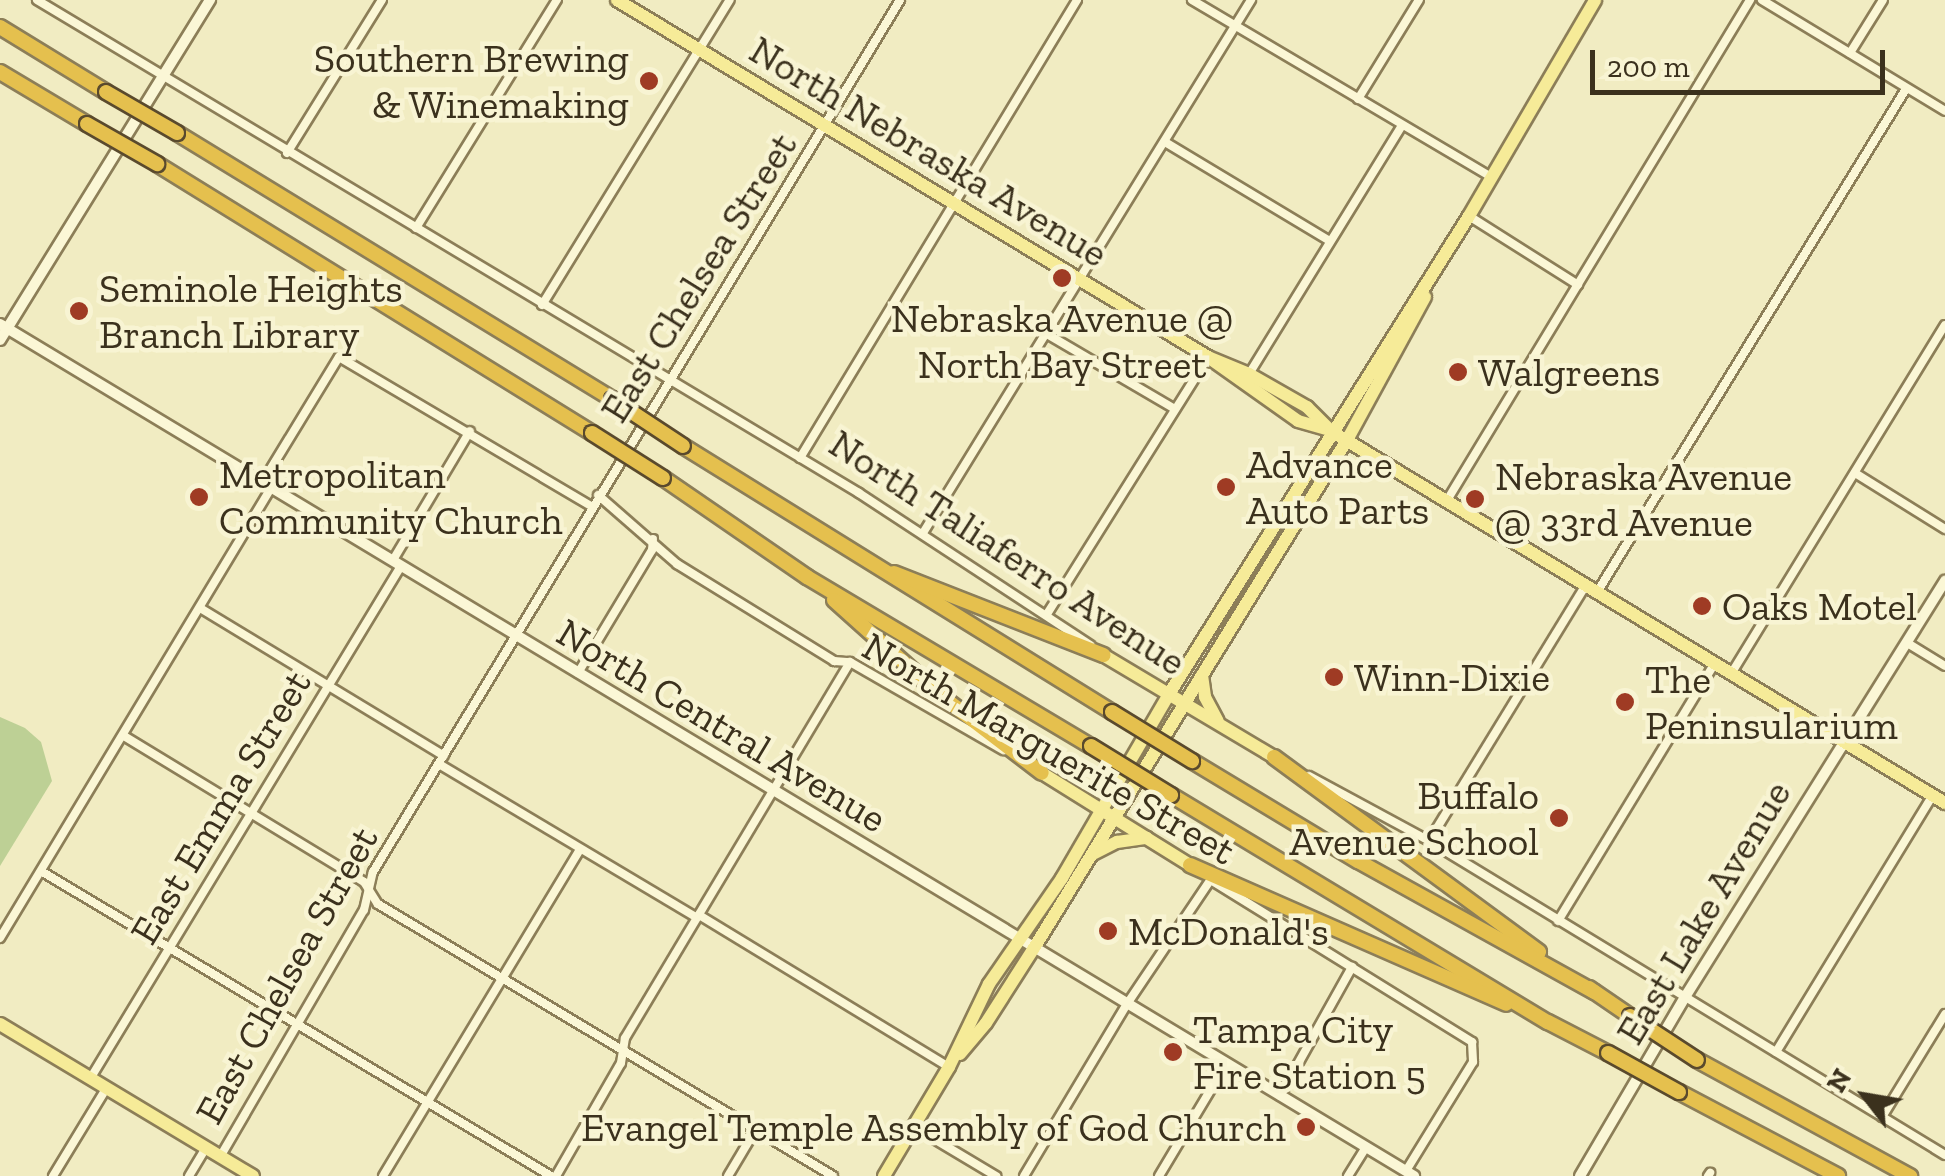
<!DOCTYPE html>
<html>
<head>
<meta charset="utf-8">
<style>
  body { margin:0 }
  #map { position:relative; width:1945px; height:1176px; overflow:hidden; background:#f1ecc2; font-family:"Zilla Slab",serif }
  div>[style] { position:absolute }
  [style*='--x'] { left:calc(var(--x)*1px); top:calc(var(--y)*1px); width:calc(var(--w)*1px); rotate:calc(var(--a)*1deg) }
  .green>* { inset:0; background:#bdd095 }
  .roads { filter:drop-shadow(2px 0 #8c7e58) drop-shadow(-2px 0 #8c7e58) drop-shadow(0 2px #8c7e58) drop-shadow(0 -2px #8c7e58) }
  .minor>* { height:8px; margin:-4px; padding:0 4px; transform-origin:4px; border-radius:4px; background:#fbf7d6 }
  .tertiary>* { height:10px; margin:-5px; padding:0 5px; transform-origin:5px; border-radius:5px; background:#fbf7d6 }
  .primary>* { height:12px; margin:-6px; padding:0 6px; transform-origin:6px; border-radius:6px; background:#f6eb98 }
  .motorway>* { height:14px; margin:-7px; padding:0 7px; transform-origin:7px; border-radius:7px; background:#e5c04e }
  .bridges { filter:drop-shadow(2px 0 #5a4a2d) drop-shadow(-2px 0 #5a4a2d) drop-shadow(0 2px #5a4a2d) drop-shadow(0 -2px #5a4a2d) }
  .motorway-bridge>* { height:14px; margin:-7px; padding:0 7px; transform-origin:7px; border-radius:7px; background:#e5c04e }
  .dots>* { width:28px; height:28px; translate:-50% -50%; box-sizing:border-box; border:5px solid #f8f4d3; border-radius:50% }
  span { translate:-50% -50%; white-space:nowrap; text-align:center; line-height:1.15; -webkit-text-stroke:9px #f8f4d3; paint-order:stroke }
  .poi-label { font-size:40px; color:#3b311d }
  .right { translate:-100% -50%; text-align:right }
  .left { translate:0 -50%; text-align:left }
  .street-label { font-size:40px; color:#3b311d }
  .north { position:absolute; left:1815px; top:1046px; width:100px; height:100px; -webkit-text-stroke:8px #f8f4d3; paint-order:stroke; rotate:301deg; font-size:28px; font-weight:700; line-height:40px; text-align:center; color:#3b311d }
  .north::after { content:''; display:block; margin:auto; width:35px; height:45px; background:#3b311d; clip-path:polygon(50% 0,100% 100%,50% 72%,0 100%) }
  .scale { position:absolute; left:1590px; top:50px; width:295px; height:45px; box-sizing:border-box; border:5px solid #3b311d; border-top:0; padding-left:12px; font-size:30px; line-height:35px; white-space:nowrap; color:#3b311d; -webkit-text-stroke:8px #f8f4d3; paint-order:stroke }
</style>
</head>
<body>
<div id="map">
  <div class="green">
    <div style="clip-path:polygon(0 717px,25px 728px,41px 742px,52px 781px,0 866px)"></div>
  </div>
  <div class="roads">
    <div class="minor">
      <div style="--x:37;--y:0;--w:959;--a:30.95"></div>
      <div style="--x:859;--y:493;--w:277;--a:33.3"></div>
      <div style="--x:1192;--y:0;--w:347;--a:30.6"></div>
      <div style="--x:1762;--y:0;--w:214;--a:31.2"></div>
      <div style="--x:1850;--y:53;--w:62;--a:-58.1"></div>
      <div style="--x:1358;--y:99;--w:116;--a:-58.4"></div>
      <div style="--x:1165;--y:142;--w:192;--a:31"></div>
      <div style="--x:287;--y:153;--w:180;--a:-58.2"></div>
      <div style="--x:1469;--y:216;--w:129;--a:32.3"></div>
      <div style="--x:416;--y:228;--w:268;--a:-58.3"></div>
      <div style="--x:542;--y:305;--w:358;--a:-58.4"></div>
      <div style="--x:1047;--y:334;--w:148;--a:30.4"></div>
      <div style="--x:1249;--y:374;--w:292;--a:-58.4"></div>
      <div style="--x:800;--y:458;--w:535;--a:-58.83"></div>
      <div style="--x:1855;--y:473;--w:106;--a:31.9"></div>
      <div style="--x:262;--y:483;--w:148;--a:-58.6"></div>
      <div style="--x:339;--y:357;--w:293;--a:30.6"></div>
      <div style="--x:598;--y:495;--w:105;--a:41.1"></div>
      <div style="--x:677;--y:564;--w:185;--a:31.7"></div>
      <div style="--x:834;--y:661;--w:16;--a:4"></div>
      <div style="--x:850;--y:662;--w:177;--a:29.9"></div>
      <div style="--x:1446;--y:502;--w:587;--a:-58.8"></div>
      <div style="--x:923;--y:533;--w:626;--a:-58.39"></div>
      <div style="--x:393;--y:560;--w:150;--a:-59.2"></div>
      <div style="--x:1596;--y:594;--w:593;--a:-58.46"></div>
      <div style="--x:200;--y:608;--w:285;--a:31.2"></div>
      <div style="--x:1047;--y:614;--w:303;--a:-57.9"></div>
      <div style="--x:1909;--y:644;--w:42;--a:31.4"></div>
      <div style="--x:578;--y:673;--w:144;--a:-59"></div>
      <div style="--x:652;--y:550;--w:11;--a:-85"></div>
      <div style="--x:1731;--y:674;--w:409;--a:-58.5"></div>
      <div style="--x:124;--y:736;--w:281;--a:31.3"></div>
      <div style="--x:364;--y:882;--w:26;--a:58"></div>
      <div style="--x:378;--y:904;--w:530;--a:30.87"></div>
      <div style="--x:439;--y:764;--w:300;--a:30.8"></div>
      <div style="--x:1309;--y:776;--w:136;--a:28.4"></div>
      <div style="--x:1429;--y:841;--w:604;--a:31.32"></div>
      <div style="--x:1429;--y:841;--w:299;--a:-58.5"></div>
      <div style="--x:41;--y:871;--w:594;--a:30.88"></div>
      <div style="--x:1214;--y:882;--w:304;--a:31.8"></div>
      <div style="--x:1472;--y:1042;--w:20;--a:87"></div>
      <div style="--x:1473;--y:1062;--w:128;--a:121.6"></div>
      <div style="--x:699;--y:915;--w:293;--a:31.3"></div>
      <div style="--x:1558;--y:921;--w:301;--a:-58.7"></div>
      <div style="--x:0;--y:938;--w:525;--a:-58.94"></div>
      <div style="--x:1776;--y:1052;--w:301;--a:-58.6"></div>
      <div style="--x:90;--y:1079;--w:600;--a:-58.77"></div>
      <div style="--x:1280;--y:1096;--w:148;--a:-60.8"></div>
      <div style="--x:1882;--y:1117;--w:121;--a:-58.5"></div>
      <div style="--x:914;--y:1127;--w:96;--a:30.9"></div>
      <div style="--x:220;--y:1157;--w:286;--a:-59.8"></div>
      <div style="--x:364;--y:910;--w:39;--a:-77"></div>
      <div style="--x:373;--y:872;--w:1019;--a:-58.85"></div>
      <div style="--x:53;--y:1176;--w:102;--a:-58.7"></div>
      <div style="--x:189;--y:1176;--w:33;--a:-59"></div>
      <div style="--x:383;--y:1176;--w:382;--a:-58.9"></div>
      <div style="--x:556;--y:1176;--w:130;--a:-60.1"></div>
      <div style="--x:621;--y:1063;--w:25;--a:-81"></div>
      <div style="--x:625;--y:1038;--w:438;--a:-59.1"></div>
      <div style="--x:728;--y:1176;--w:55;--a:-59.2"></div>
      <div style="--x:1024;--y:1176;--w:200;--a:-59.1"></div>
      <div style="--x:1127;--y:1004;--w:151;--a:-56.1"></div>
      <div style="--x:1159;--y:1176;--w:131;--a:-59.1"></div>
      <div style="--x:1348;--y:1176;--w:34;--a:-58"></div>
      <div style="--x:1708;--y:1176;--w:4;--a:-56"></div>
    </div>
    <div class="tertiary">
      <div style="--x:0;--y:324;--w:1651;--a:31.07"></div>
      <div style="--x:0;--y:340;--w:400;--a:-58.3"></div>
      <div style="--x:1580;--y:1176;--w:208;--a:-59.6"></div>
      <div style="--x:1685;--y:997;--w:491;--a:-58"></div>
    </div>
    <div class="primary">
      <div style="--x:617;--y:0;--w:690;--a:31.13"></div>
      <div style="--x:1208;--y:357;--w:110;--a:35.4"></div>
      <div style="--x:1298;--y:421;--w:32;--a:16"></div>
      <div style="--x:1208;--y:357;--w:44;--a:22.5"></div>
      <div style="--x:1249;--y:374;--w:67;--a:29.6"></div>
      <div style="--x:1307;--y:407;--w:34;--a:45"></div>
      <div style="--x:1331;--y:431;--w:718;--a:31.21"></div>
      <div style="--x:1103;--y:655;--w:199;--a:30.8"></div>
      <div style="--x:1202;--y:675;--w:22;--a:82"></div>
      <div style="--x:1205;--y:697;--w:27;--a:62"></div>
      <div style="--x:1042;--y:773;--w:174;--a:31.9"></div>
      <div style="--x:1093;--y:854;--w:27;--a:-27"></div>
      <div style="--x:1117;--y:842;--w:30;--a:-8"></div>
      <div style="--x:0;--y:1024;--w:295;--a:31"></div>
      <div style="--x:960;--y:1054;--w:40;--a:-50"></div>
      <div style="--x:986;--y:1023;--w:89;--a:-57.4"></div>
      <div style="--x:1034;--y:948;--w:597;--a:-58.36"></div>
      <div style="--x:1347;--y:440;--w:163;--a:-61.4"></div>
      <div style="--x:884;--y:1176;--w:127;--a:-59.2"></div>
      <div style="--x:949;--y:1067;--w:92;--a:-64.3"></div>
      <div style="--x:989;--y:984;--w:129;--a:-55.4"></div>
      <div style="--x:1062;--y:878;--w:213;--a:-59.8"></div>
      <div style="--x:1169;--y:694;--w:564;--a:-57.89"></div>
      <div style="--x:1469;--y:216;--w:250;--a:-59.7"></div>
    </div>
    <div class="motorway">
      <div style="--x:0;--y:27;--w:124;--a:31.5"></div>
      <div style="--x:0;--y:72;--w:101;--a:30.9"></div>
      <div style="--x:177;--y:133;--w:510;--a:31.45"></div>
      <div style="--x:157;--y:164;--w:511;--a:31.73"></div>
      <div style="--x:683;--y:446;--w:505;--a:31.8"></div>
      <div style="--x:663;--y:478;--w:175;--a:34.5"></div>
      <div style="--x:807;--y:577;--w:330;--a:30.8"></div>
      <div style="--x:894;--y:573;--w:225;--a:21.4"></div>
      <div style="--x:834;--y:600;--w:142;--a:41.9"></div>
      <div style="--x:940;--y:695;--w:128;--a:37.4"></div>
      <div style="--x:1274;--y:757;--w:329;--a:36.3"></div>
      <div style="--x:1192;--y:761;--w:194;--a:31.1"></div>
      <div style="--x:1358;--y:861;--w:270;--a:29"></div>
      <div style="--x:1171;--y:795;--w:440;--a:31.1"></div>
      <div style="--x:1548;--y:1022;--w:68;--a:27.3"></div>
      <div style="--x:1190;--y:865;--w:345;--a:23.7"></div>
      <div style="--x:1589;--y:988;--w:50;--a:34.3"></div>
      <div style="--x:1697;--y:1060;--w:243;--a:28.6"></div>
      <div style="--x:1679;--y:1092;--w:180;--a:27.8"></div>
    </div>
  </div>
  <div class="bridges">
    <div class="motorway-bridge">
      <div style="--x:106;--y:92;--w:82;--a:30"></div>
      <div style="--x:87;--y:124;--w:81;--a:29.7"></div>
      <div style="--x:612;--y:399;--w:85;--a:33.5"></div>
      <div style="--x:592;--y:433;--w:84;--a:32.4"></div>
      <div style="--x:1112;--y:712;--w:94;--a:31.5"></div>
      <div style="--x:1091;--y:746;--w:94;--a:31.5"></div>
      <div style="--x:1630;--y:1016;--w:80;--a:33.3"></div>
      <div style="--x:1608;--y:1053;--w:81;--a:28.8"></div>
    </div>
  </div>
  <div class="dots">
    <div style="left:649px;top:81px;background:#9f3b24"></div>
    <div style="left:1062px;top:278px;background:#9f3b24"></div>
    <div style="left:79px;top:311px;background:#9f3b24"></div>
    <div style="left:1458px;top:372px;background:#9f3b24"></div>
    <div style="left:1226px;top:487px;background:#9f3b24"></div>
    <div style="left:199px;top:497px;background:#9f3b24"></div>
    <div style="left:1475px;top:499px;background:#9f3b24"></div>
    <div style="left:1702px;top:606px;background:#9f3b24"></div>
    <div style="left:1334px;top:677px;background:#9f3b24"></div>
    <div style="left:1625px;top:702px;background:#9f3b24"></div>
    <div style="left:1559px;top:818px;background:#9f3b24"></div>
    <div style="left:1108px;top:931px;background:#9f3b24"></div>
    <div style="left:1173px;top:1052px;background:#9f3b24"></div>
    <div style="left:1306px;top:1127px;background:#9f3b24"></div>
  </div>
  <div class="poi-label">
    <span class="right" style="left:629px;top:81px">Southern Brewing<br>&amp; Winemaking</span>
    <span class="left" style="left:99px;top:311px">Seminole Heights<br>Branch Library</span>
    <span style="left:1062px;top:341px">Nebraska Avenue @<br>North Bay Street</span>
    <span class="left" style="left:1478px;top:372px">Walgreens</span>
    <span class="left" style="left:1246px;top:487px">Advance<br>Auto Parts</span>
    <span class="left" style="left:219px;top:497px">Metropolitan<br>Community Church</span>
    <span class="left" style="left:1495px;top:499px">Nebraska Avenue<br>@ 33rd Avenue</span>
    <span class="left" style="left:1722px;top:606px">Oaks Motel</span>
    <span class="left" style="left:1354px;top:677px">Winn-Dixie</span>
    <span class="left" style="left:1645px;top:702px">The<br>Peninsularium</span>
    <span class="right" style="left:1539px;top:818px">Buffalo<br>Avenue School</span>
    <span class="left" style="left:1128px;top:931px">McDonald's</span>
    <span class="left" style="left:1193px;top:1052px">Tampa City<br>Fire Station 5</span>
    <span class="right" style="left:1286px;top:1127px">Evangel Temple Assembly of God Church</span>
  </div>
  <div class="street-label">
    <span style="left:929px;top:151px;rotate:31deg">North Nebraska Avenue</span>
    <span style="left:698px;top:277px;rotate:-58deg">East Chelsea Street</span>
    <span style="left:1008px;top:552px;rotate:33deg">North Taliaferro Avenue</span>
    <span style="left:722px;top:725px;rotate:31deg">North Central Avenue</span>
    <span style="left:1049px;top:748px;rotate:30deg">North Marguerite Street</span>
    <span style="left:220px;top:807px;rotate:-59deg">East Emma Street</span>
    <span style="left:1703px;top:912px;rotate:-59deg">East Lake Avenue</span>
    <span style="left:286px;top:975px;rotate:-61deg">East Chelsea Street</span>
  </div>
  <div class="north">N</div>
  <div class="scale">200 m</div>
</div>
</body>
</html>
